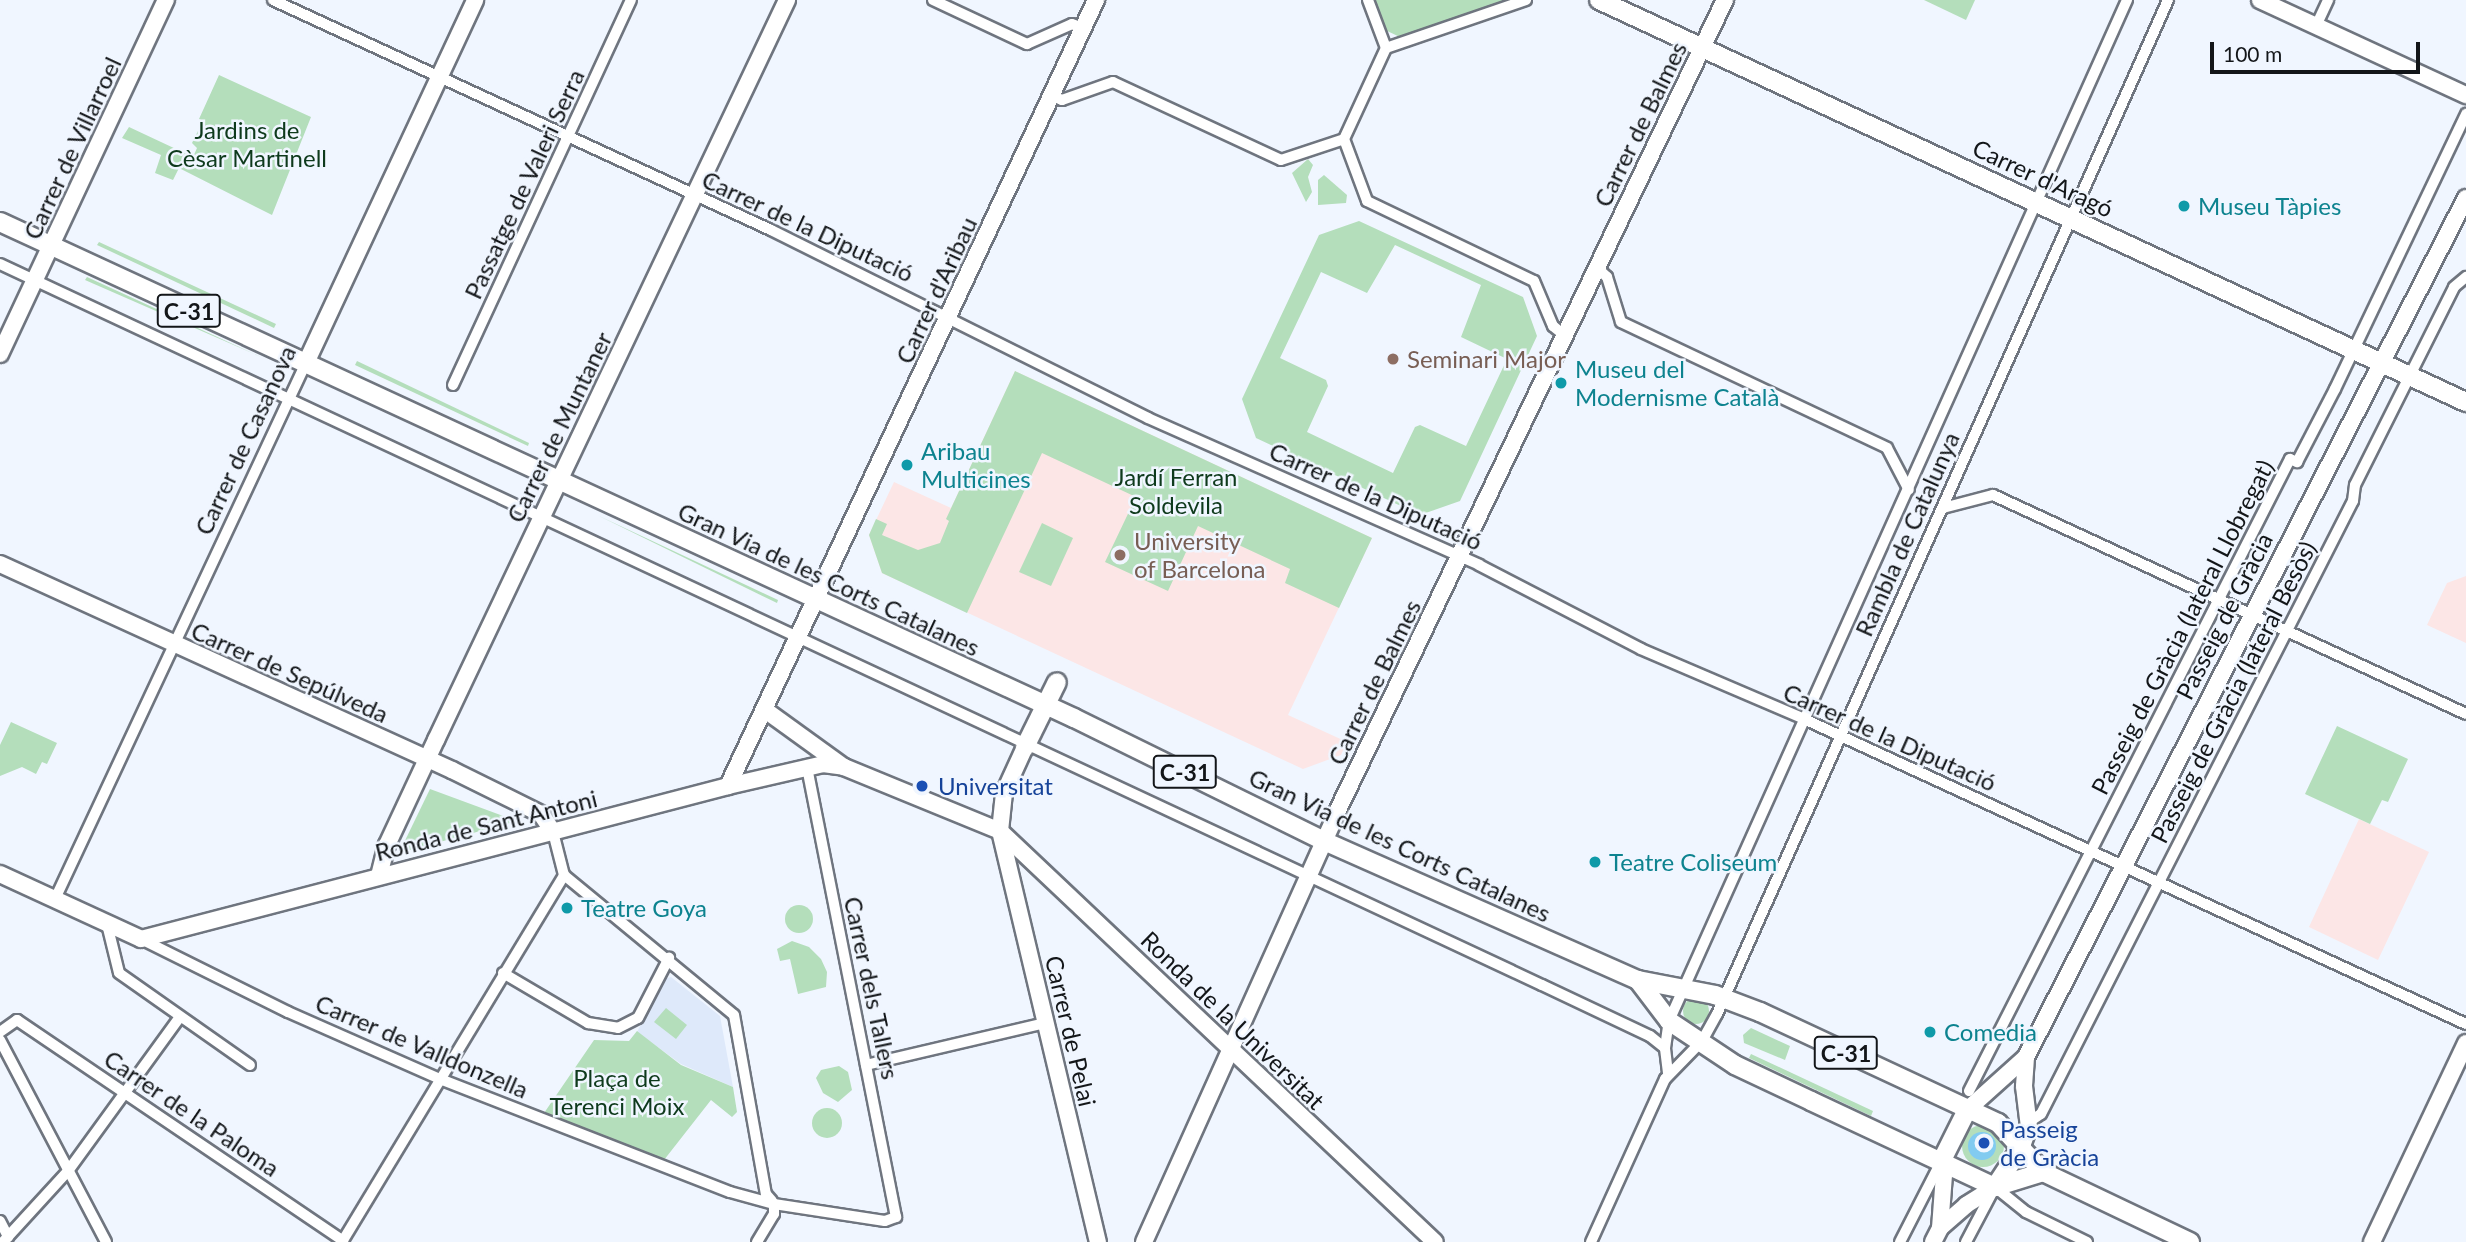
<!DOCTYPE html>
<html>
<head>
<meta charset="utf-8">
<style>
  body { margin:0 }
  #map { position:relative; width:2466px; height:1242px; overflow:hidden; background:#f0f6ff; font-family:Lato,sans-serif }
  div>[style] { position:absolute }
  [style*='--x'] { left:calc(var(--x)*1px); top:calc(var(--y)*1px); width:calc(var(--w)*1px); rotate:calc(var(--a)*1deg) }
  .built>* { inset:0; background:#dee9fa }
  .education>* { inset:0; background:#fce6e6 }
  .green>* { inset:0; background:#b4debb }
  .round { border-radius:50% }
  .water>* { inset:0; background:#82cbf0 }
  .roads { filter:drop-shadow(2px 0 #6f757f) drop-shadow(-2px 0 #6f757f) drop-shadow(0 2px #6f757f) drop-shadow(0 -2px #6f757f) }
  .street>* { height:10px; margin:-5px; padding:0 5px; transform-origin:5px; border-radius:5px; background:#fff }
  .secondary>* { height:16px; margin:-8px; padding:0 8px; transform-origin:8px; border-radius:8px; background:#fff }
  .primary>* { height:18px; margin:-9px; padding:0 9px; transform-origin:9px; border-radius:9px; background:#fff }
  .dots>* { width:19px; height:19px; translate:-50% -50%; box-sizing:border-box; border:4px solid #f0f6ff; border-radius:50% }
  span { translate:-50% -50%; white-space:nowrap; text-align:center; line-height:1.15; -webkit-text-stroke:5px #f0f6ff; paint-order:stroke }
  .shield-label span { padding:2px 5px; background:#f0f6ff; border:2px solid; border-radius:5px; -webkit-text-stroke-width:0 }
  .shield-label { font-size:23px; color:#131619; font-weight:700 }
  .street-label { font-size:24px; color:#131619 }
  .park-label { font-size:24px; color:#0e3a1c }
  .culture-label { font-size:24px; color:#0d838f }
  .left { translate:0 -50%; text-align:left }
  .education-label { font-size:24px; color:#785e54 }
  .transit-label { font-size:24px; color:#164399 }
  .scale { position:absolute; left:2210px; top:42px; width:210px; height:32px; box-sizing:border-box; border:4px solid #131619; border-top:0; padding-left:9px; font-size:21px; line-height:24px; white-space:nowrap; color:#131619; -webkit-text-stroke:5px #f0f6ff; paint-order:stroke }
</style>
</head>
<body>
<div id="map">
  <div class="built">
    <div style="clip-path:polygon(671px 977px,720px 1016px,733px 1087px,681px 1064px,637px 1032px,664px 979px)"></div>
  </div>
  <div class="education">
    <div style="clip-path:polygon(1015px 371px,1372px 538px,1288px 715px,1347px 742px,1341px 755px,1303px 769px,882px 573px,869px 535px,894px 482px,951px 508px)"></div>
    <div style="clip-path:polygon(2466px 576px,2466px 643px,2427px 625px,2447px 583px)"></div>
    <div style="clip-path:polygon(2359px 819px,2429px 852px,2378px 960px,2309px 927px)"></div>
  </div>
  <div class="green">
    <div style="clip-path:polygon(1372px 0,1506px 0,1402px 38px,1383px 29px)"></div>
    <div style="clip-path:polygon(1924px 0,1975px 0,1966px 20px)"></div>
    <div style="clip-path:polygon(219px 75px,311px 117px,272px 215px,179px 168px,173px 180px,155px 173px,161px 155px,122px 138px,129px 127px,193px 157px,197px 148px,192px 143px,203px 121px,199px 119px)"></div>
    <div style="clip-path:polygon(1308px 159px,1313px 165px,1308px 177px,1312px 192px,1306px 202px,1292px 173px)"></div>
    <div style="clip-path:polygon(1324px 175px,1347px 195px,1346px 203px,1318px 205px,1318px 180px)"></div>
    <div style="clip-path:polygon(evenodd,1359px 221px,1523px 297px,1537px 336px,1460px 501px,1420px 515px,1256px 438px,1242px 399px,1319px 235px,1359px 221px,1395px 245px,1481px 285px,1461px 337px,1507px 359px,1466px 446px,1420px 425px,1415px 427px,1393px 473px,1307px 432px,1328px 386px,1326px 380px,1280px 358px,1321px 272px,1367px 293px,1395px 245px)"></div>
    <div style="clip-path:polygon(99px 242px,276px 324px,274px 328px,97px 245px)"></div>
    <div style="clip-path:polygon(87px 277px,261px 357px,85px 280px)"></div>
    <div style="clip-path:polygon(357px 361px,529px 443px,528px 446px,355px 365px)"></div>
    <div style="clip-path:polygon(1015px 371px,1372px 538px,1339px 608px,1285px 583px,1290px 569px,1198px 526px,1168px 591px,1105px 562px,1136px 497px,1042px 453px,967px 613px,882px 573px,869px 535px,876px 519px,887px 524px,882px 535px,918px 550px,940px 543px,949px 521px,946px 519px)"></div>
    <div style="clip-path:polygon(597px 515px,778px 600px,777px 603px)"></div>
    <div style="clip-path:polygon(1042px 523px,1073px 538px,1051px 586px,1019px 572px)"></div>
    <div style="clip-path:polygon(11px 722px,57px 743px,47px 764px,42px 762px,36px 774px,22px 767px,0 776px,0 745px)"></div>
    <div style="clip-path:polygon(2337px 726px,2408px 759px,2388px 802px,2382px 800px,2370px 824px,2305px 794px)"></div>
    <div style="clip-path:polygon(430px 789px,517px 821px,399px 853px)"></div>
    <div class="round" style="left:785px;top:905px;width:28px;height:28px"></div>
    <div style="clip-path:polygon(792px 941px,809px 947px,821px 959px,827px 972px,826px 987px,798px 994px,790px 959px,780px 961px,777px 949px)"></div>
    <div class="round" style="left:1683px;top:998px;width:26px;height:26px"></div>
    <div style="clip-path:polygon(666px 1008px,687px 1025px,676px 1039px,654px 1022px)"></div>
    <div style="clip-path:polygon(1751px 1028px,1790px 1046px,1785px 1060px,1744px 1043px,1743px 1035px)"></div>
    <div style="clip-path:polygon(637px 1031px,681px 1065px,733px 1087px,737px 1112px,732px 1117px,711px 1100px,664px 1160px,542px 1116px,594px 1040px,629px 1041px)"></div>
    <div style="clip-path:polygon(1751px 1054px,1873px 1111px,1871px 1116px,1749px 1058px)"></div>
    <div style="clip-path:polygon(839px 1066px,848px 1072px,852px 1090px,838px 1102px,823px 1093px,816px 1078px,821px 1070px)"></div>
    <div class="round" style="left:812px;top:1108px;width:30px;height:30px"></div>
    <div class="round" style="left:1962px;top:1125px;width:42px;height:42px"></div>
  </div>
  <div class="water">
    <div class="round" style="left:1968px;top:1132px;width:28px;height:28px"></div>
  </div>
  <div class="roads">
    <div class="street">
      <div style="--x:273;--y:0;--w:549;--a:24.79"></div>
      <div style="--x:771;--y:230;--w:421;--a:26.5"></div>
      <div style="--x:1148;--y:418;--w:362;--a:23.9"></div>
      <div style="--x:1479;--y:565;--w:182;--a:27.4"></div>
      <div style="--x:1641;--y:649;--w:177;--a:23.2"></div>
      <div style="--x:1804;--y:719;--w:729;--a:24.74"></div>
      <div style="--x:933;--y:0;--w:104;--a:25.1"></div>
      <div style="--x:1027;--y:44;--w:49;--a:-24"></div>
      <div style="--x:1072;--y:24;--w:12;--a:20"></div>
      <div style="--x:1368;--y:0;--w:51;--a:69.4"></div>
      <div style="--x:2316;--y:26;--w:29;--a:-65"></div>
      <div style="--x:1386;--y:48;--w:148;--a:-18.9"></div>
      <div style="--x:1053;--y:96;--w:10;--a:24"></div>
      <div style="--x:1062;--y:100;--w:54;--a:-19.4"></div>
      <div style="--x:1113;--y:82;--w:185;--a:24.9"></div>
      <div style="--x:1281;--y:160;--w:66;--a:-18.4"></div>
      <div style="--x:1344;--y:139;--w:66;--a:69.6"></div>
      <div style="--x:1367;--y:201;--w:185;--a:25.6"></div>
      <div style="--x:1534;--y:281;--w:49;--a:67.1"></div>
      <div style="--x:1553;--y:326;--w:14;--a:39"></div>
      <div style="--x:1344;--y:139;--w:100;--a:-65.2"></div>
      <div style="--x:0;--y:264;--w:1702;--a:25.06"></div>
      <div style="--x:1542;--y:985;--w:119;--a:25.3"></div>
      <div style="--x:1650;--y:1036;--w:19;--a:39"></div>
      <div style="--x:1596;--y:267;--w:15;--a:42"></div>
      <div style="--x:1607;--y:277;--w:47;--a:72.7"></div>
      <div style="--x:1621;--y:322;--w:294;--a:25.3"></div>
      <div style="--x:1887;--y:448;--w:47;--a:62.4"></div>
      <div style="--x:453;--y:385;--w:424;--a:-65.2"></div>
      <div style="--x:1943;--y:508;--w:52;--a:-14.6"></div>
      <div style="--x:1993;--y:495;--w:521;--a:24.84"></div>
      <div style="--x:553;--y:832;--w:44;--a:75.7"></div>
      <div style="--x:564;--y:875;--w:220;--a:39.5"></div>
      <div style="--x:734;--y:1015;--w:182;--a:79.9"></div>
      <div style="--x:766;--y:1194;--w:9;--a:49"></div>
      <div style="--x:55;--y:899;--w:590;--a:-64.91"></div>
      <div style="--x:107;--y:924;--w:50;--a:76.2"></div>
      <div style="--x:119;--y:973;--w:160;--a:35.1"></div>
      <div style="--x:141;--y:939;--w:164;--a:26.4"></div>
      <div style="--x:288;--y:1012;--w:166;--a:23.8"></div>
      <div style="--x:440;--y:1079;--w:311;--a:21.3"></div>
      <div style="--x:730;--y:1192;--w:46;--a:15.3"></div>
      <div style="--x:774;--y:1204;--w:112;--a:8.7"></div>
      <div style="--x:885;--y:1221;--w:12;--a:-20"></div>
      <div style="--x:896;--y:1217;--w:459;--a:-101.2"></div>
      <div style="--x:503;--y:973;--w:99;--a:30.5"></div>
      <div style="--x:588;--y:1023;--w:30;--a:9"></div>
      <div style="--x:618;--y:1028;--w:22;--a:-27"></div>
      <div style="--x:638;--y:1018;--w:68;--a:-62.7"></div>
      <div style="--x:0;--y:1032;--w:21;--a:-35"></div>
      <div style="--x:17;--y:1020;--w:394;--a:34.1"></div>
      <div style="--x:0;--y:1040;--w:228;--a:62.3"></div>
      <div style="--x:866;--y:1065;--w:184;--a:-13.2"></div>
      <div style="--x:1668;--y:1073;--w:25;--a:-97"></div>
      <div style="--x:1665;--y:1048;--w:27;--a:-82"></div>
      <div style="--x:1669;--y:1021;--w:1119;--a:-65.84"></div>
      <div style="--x:1969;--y:1091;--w:709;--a:-63.07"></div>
      <div style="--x:2290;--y:459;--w:8;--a:23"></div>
      <div style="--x:2297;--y:462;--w:82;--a:-62.5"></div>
      <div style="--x:2335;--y:389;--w:305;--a:-64.5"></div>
      <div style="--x:2029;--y:1122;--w:14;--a:-34"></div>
      <div style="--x:2041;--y:1114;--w:688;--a:-63.03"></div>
      <div style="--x:2353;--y:501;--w:16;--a:-83"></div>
      <div style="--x:2355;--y:485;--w:221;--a:-63.4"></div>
      <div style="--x:2454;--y:287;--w:16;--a:-40"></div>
      <div style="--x:0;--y:1221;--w:18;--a:63"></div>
      <div style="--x:3;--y:1242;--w:96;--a:-47.5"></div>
      <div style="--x:68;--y:1171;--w:190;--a:-54"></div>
      <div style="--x:342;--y:1242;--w:429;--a:-58.8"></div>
      <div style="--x:757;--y:1242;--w:33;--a:-59"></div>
      <div style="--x:774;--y:1214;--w:10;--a:-90"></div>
      <div style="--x:1591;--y:1242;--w:179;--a:-65.6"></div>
      <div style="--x:1665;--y:1079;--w:53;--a:-45.8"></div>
      <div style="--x:1702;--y:1041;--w:31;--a:-61"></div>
      <div style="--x:1717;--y:1014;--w:1110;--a:-66.02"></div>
      <div style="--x:1900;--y:1242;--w:90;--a:-62.9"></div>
      <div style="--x:1966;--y:1242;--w:62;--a:-62.2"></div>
      <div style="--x:1995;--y:1187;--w:40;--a:39"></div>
      <div style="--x:2026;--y:1212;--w:68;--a:26.2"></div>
    </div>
    <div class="secondary">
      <div style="--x:2260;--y:0;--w:227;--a:24.8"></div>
      <div style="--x:0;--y:354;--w:391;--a:-64.9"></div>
      <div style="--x:305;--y:365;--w:403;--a:-65"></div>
      <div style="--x:0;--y:564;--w:497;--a:24.5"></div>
      <div style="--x:452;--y:770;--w:99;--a:26.3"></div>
      <div style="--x:541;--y:814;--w:22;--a:56"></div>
      <div style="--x:765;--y:710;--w:97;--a:35.8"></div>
      <div style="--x:844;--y:767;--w:169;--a:22.3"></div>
      <div style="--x:1000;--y:831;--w:598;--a:43.38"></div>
      <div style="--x:1025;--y:747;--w:51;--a:114.5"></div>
      <div style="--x:1004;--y:793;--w:38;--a:96"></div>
      <div style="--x:1000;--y:831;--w:423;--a:76.6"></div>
      <div style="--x:728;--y:786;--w:868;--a:-64.91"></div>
      <div style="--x:0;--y:874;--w:155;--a:24.7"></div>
      <div style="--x:141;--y:939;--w:607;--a:-14.61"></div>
      <div style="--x:728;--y:786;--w:98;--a:-13"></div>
      <div style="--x:823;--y:764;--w:21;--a:8"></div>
      <div style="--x:379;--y:876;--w:32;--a:-76"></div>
      <div style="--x:387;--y:845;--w:116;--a:-65"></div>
      <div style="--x:436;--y:740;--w:819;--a:-64.62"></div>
      <div style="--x:1967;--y:1110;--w:79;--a:-41.9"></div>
      <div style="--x:2026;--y:1057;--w:965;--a:-62.88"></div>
      <div style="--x:2022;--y:1146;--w:20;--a:-70"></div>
      <div style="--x:2029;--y:1127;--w:41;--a:-97"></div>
      <div style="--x:2024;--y:1086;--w:29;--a:-86"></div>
      <div style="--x:1940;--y:1228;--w:53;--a:-85.7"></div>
      <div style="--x:1944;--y:1175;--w:13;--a:-103"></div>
      <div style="--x:1144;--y:1242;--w:469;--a:-65.8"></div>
      <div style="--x:1336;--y:814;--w:902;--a:-64.46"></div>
      <div style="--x:1933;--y:1242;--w:16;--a:-63"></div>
      <div style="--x:1940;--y:1228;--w:35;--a:-41"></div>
      <div style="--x:1966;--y:1205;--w:34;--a:-32"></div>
      <div style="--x:2372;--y:1242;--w:220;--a:-64.7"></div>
    </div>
    <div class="primary">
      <div style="--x:1599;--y:0;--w:956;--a:24.88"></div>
      <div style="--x:0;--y:222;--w:1183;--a:24.79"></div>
      <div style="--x:1074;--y:718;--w:279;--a:26.2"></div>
      <div style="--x:1324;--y:841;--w:343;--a:23.9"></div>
      <div style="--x:1638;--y:980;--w:78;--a:11"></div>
      <div style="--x:1715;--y:995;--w:48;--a:20.7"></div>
      <div style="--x:1760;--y:1012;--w:263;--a:25"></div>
      <div style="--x:1998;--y:1123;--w:67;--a:47.4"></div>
      <div style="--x:2043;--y:1172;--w:163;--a:25.5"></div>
      <div style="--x:1025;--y:747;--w:72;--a:-63.8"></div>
      <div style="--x:1638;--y:980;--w:51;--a:52.9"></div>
      <div style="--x:1669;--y:1021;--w:79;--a:33.7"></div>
      <div style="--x:1735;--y:1065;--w:84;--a:25.3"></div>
      <div style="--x:1811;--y:1101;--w:203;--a:25.1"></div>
      <div style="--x:1995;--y:1187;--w:50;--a:-17.4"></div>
      <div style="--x:1941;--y:1162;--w:58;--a:-63.4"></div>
      <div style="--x:1995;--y:1187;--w:49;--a:-56.6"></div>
    </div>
  </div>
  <div class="dots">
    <div style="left:2184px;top:206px;background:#0f9aa8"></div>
    <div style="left:1393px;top:359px;background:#8d6e63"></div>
    <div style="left:1561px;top:383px;background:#0f9aa8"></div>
    <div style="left:907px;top:465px;background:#0f9aa8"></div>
    <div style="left:1120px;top:555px;background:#8d6e63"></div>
    <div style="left:922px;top:786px;background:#1a4fb4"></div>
    <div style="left:1595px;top:862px;background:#0f9aa8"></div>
    <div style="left:567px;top:908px;background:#0f9aa8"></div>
    <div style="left:1930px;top:1032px;background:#0f9aa8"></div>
    <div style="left:1984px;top:1143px;background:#1a4fb4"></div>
  </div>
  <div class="shield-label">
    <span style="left:189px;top:311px">C-31</span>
    <span style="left:1185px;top:772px">C-31</span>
    <span style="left:1846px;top:1053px">C-31</span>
  </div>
  <div class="street-label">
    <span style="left:1640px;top:124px;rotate:-64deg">Carrer de Balmes</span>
    <span style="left:72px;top:148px;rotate:-65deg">Carrer de Villarroel</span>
    <span style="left:2043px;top:178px;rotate:25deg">Carrer d'Aragó</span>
    <span style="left:524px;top:184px;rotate:-65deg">Passatge de Valeri Serra</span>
    <span style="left:808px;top:226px;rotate:25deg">Carrer de la Diputació</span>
    <span style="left:936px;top:290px;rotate:-65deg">Carrer d'Aribau</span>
    <span style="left:559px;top:427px;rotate:-64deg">Carrer de Muntaner</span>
    <span style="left:245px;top:440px;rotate:-65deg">Carrer de Casanova</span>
    <span style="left:1376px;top:496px;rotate:24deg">Carrer de la Diputació</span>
    <span style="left:1907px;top:534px;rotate:-66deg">Rambla de Catalunya</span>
    <span style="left:829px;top:579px;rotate:25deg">Gran Via de les Corts Catalanes</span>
    <span style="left:2224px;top:616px;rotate:-63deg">Passeig de Gràcia</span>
    <span style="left:2182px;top:627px;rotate:-63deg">Passeig de Gràcia (lateral Llobregat)</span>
    <span style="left:290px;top:672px;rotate:24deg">Carrer de Sepúlveda</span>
    <span style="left:1374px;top:682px;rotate:-64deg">Carrer de Balmes</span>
    <span style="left:2233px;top:692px;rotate:-63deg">Passeig de Gràcia (lateral Besòs)</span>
    <span style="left:1890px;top:737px;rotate:24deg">Carrer de la Diputació</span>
    <span style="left:486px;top:825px;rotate:-14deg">Ronda de Sant Antoni</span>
    <span style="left:1400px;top:845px;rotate:25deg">Gran Via de les Corts Catalanes</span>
    <span style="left:872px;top:988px;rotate:78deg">Carrer dels Tallers</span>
    <span style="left:1233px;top:1020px;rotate:44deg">Ronda de la Universitat</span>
    <span style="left:1071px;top:1031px;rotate:77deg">Carrer de Pelai</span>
    <span style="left:422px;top:1046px;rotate:23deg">Carrer de Valldonzella</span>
    <span style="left:192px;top:1113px;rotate:34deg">Carrer de la Paloma</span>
  </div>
  <div class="park-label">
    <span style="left:247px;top:144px">Jardins de<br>Cèsar Martinell</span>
    <span style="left:1176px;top:491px">Jardí Ferran<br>Soldevila</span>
    <span style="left:617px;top:1092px">Plaça de<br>Terenci Moix</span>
  </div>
  <div class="culture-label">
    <span class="left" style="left:2198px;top:206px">Museu Tàpies</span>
    <span class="left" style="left:1575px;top:383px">Museu del<br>Modernisme Català</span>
    <span class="left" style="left:921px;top:465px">Aribau<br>Multicines</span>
    <span class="left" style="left:1609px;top:862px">Teatre Coliseum</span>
    <span class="left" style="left:581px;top:908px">Teatre Goya</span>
    <span class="left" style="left:1944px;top:1032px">Comedia</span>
  </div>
  <div class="education-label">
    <span class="left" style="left:1407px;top:359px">Seminari Major</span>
    <span class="left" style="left:1134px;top:555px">University<br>of Barcelona</span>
  </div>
  <div class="transit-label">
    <span class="left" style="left:938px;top:786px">Universitat</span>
    <span class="left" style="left:2000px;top:1143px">Passeig<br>de Gràcia</span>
  </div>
  <div class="scale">100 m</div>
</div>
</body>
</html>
